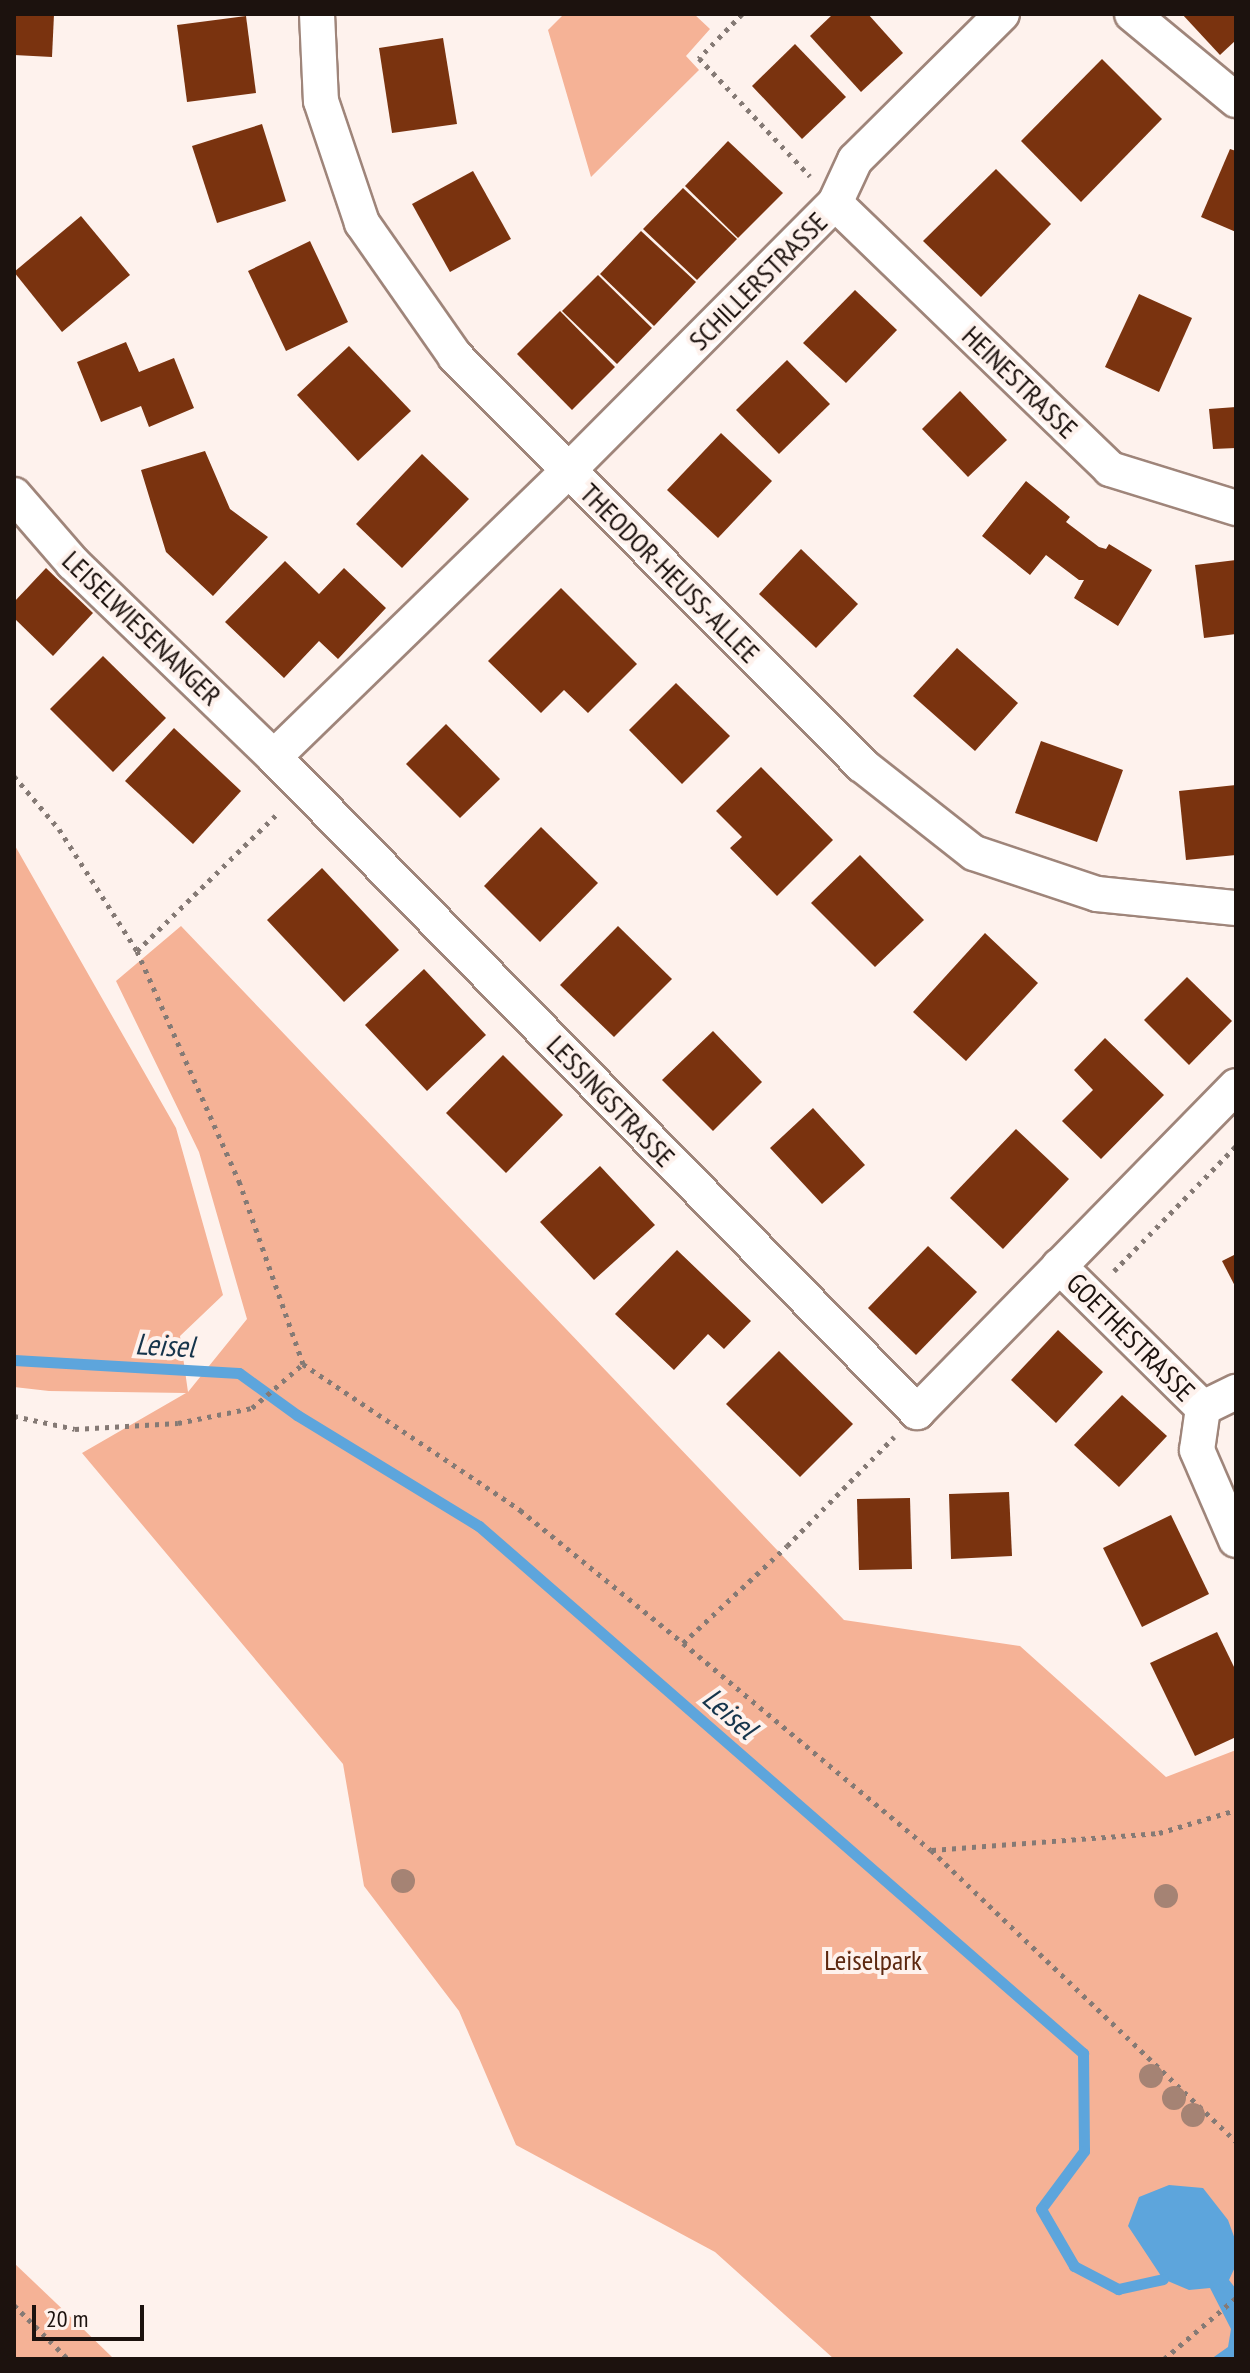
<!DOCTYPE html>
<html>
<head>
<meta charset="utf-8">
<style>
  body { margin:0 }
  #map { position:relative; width:1250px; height:2373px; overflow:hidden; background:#fef2ed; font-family:"PT Sans Narrow",sans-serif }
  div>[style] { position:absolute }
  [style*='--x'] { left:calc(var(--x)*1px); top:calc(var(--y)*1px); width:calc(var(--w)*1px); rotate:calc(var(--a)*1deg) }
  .green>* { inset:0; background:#f5b296 }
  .water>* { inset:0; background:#5da5dc }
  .stream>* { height:11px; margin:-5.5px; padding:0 5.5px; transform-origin:5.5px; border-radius:5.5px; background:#5da5dc }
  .building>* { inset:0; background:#7a330f }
  .path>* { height:5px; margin-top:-2.5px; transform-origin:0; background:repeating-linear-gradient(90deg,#857a75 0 4px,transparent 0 10px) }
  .roads { filter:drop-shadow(2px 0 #9f857a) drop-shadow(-2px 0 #9f857a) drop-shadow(0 2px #9f857a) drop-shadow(0 -2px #9f857a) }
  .minor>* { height:34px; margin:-17px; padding:0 17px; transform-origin:17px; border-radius:17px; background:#fff }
  .trees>* { width:24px; height:24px; margin:-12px; border-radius:50%; background:#a58374 }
  span { translate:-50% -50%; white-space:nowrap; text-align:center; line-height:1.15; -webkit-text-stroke:8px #fef2ed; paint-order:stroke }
  .street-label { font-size:28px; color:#1c120e }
  .park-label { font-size:28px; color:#5d2911 }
  .water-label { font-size:30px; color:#15344b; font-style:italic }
  .frame { position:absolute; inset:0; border:16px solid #1c120e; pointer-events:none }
  .scale { position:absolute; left:32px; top:2305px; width:112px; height:36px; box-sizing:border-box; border:4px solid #1c120e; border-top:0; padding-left:10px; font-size:24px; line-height:28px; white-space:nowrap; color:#1c120e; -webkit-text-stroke:6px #fef2ed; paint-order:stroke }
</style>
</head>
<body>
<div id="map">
  <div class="green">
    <div style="clip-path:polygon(564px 14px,694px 14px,710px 29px,686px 56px,699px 70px,591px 177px,548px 30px)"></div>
    <div style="clip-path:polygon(14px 844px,176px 1128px,223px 1295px,180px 1336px,188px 1392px,247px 1319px,199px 1152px,116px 981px,181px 926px,844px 1620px,1020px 1646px,1166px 1777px,1236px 1750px,1236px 2359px,834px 2359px,715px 2252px,516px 2145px,459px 2011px,364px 1886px,343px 1764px,82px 1453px,186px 1393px,49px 1391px,14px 1387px)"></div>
    <div style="clip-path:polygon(14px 2263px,77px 2323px,114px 2359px,14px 2359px)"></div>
  </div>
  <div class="water">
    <div style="clip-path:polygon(1169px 2185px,1203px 2188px,1228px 2220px,1236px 2242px,1236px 2265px,1229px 2280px,1236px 2289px,1236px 2359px,1211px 2359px,1228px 2347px,1231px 2329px,1210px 2288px,1189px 2290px,1163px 2279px,1128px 2226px,1139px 2197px)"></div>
  </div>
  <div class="stream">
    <div style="--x:14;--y:1360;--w:225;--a:3.3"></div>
    <div style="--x:239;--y:1373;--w:72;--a:35.9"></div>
    <div style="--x:297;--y:1415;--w:213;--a:31.4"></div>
    <div style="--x:479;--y:1526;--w:802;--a:41.11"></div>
    <div style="--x:1083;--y:2053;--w:98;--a:89.4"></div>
    <div style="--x:1084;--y:2151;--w:72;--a:126.6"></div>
    <div style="--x:1041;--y:2209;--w:66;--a:59.9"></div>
    <div style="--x:1074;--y:2266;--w:50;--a:27.6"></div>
    <div style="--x:1118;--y:2289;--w:46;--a:-12.5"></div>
  </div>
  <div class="building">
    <div style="clip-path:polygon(14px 14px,54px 14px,52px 57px,14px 55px)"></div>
    <div style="clip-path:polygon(833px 14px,868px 14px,903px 53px,861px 92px,810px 36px)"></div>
    <div style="clip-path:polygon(1182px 14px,1236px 14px,1236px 40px,1220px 55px)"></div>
    <div style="clip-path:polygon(246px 16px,256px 93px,187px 102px,177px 25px)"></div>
    <div style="clip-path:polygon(443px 38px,457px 124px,392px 133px,379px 48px)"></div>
    <div style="clip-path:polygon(795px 44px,846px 97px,802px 139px,752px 86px)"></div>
    <div style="clip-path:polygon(1102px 59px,1162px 119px,1081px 202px,1021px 141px)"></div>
    <div style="clip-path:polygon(262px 124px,286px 201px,217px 223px,192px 146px)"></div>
    <div style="clip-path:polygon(728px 141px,783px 193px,738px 238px,685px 186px)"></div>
    <div style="clip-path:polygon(1230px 149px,1236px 151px,1236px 232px,1201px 217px)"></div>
    <div style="clip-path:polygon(996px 169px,1051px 224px,981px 297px,923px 241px)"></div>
    <div style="clip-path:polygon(473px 171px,511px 239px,450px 272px,412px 204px)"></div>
    <div style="clip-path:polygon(683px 188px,737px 239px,697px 280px,643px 229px)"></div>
    <div style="clip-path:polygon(81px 216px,130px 275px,62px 332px,14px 272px)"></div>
    <div style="clip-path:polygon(641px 231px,696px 282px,654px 326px,600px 274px)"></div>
    <div style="clip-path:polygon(310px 241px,348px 322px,286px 351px,248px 271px)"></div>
    <div style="clip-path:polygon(598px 275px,652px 328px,617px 364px,562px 311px)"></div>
    <div style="clip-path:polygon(855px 290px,897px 330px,846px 383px,803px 343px)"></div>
    <div style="clip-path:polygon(1139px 294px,1192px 318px,1159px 392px,1105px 367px)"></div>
    <div style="clip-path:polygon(560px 311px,615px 367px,572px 410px,517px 354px)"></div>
    <div style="clip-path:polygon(126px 342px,139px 372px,174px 358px,194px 408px,149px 427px,141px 406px,101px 422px,77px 362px)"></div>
    <div style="clip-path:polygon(349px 346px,411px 411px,358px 461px,297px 395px)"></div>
    <div style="clip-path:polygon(787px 360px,830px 404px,779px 454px,736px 410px)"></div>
    <div style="clip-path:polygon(960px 391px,1007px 440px,968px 477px,922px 429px)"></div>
    <div style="clip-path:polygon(1236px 407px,1236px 448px,1213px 449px,1209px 409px)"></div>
    <div style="clip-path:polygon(721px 433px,772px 481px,718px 538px,667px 490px)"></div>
    <div style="clip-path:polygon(205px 451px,230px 509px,268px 537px,213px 596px,166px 552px,141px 470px)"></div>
    <div style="clip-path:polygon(422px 454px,469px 499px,402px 568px,356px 524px)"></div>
    <div style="clip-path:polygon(1026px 481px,1070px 517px,1066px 522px,1099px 547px,1106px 549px,1109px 544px,1152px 570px,1118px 626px,1074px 598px,1084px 580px,1079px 580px,1046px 555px,1030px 575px,982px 536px)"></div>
    <div style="clip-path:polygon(801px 549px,858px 604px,816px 648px,759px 594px)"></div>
    <div style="clip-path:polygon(1236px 560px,1236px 634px,1204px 638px,1195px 565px)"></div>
    <div style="clip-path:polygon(285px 561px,319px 594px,344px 568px,386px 608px,338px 659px,319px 641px,284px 678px,225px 622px)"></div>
    <div style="clip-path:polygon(46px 568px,93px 613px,53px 656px,14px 618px,14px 602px)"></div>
    <div style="clip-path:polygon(561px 588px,637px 664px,588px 713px,564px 690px,541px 713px,488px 661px)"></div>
    <div style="clip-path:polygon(957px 648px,1018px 703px,975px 751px,913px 696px)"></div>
    <div style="clip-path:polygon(103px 656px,166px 718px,113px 772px,50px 709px)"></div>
    <div style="clip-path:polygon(676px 683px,730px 736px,682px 784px,629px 730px)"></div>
    <div style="clip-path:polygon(446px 724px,500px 779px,460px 818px,406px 764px)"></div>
    <div style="clip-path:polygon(174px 728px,241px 791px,193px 844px,125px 781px)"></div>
    <div style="clip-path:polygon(1041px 741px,1123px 770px,1097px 842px,1015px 813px)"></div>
    <div style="clip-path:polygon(761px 767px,833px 840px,777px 896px,730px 848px,742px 837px,716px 811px)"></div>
    <div style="clip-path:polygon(1236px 785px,1236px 855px,1186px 860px,1179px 791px)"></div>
    <div style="clip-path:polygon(541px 827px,598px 883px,540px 942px,484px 886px)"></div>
    <div style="clip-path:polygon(860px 855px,924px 920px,875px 967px,811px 903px)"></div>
    <div style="clip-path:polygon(322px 868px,399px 950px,344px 1002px,267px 920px)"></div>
    <div style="clip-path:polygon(618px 926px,672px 979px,614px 1037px,560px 985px)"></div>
    <div style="clip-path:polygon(985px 933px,1038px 983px,966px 1061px,913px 1012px)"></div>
    <div style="clip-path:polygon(424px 969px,486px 1035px,427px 1091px,365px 1025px)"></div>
    <div style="clip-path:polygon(1187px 977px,1232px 1021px,1189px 1065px,1144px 1020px)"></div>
    <div style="clip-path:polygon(713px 1031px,762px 1082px,713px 1131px,662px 1080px)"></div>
    <div style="clip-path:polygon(1105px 1038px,1164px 1095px,1101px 1159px,1062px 1121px,1093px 1090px,1074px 1070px)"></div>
    <div style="clip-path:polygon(503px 1055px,563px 1115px,506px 1173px,446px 1113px)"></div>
    <div style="clip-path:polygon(813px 1108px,865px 1165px,822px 1204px,770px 1148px)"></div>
    <div style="clip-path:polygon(1016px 1129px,1069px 1179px,1003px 1249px,950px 1198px)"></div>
    <div style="clip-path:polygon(600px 1166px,655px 1225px,594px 1280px,540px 1222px)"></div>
    <div style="clip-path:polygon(928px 1246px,977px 1292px,916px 1355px,868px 1308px)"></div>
    <div style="clip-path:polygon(677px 1250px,751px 1321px,724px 1349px,708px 1334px,674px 1370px,615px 1314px)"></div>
    <div style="clip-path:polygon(1236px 1254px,1236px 1288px,1222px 1261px)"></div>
    <div style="clip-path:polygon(1058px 1330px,1103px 1372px,1056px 1423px,1011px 1380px)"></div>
    <div style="clip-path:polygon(779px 1351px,853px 1424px,800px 1477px,726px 1404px)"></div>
    <div style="clip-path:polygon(1122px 1395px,1167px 1436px,1119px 1487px,1074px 1445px)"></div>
    <div style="clip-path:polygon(1009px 1492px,1012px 1556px,951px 1559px,949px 1494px)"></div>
    <div style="clip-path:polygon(910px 1498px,912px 1569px,859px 1570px,857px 1499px)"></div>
    <div style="clip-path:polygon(1171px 1515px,1209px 1594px,1142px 1627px,1103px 1548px)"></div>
    <div style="clip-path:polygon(1217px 1632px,1236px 1671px,1236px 1737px,1195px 1756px,1150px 1663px)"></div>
  </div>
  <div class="path">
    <div style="--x:742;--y:14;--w:62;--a:134.3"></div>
    <div style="--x:699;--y:58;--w:162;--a:46.8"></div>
    <div style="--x:14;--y:776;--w:70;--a:49.7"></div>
    <div style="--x:59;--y:829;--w:145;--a:57.4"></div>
    <div style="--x:137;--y:951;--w:252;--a:66.1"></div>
    <div style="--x:239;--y:1181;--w:194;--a:70.7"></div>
    <div style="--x:303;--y:1364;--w:262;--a:33.9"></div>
    <div style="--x:520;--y:1510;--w:210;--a:39.2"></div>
    <div style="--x:683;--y:1643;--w:323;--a:39.9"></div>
    <div style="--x:931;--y:1850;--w:422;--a:43.7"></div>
    <div style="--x:137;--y:951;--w:197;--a:-44.4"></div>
    <div style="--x:1114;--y:1271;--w:175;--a:-45.7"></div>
    <div style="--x:14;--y:1416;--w:62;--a:12"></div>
    <div style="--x:75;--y:1429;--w:103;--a:-3.3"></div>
    <div style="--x:178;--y:1423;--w:76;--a:-11.5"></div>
    <div style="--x:252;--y:1408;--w:67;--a:-40.8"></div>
    <div style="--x:683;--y:1643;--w:142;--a:-43"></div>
    <div style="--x:787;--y:1546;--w:153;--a:-45.5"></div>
    <div style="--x:932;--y:1850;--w:228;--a:-4.3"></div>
    <div style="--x:1159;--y:1833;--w:80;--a:-16.6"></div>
    <div style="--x:14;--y:2305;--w:76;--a:45"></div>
    <div style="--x:1164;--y:2359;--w:94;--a:-40.3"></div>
  </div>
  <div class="roads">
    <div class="minor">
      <div style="--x:317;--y:14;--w:87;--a:87.4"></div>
      <div style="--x:321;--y:101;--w:129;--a:71.4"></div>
      <div style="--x:362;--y:223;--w:162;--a:55"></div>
      <div style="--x:455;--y:356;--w:577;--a:45.14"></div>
      <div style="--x:862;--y:765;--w:142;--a:38.2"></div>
      <div style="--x:974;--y:853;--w:130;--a:18.4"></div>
      <div style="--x:1097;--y:894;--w:140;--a:5.8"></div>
      <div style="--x:1002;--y:14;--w:207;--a:135.2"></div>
      <div style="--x:855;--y:160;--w:47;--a:114.9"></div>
      <div style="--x:835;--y:203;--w:378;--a:134.9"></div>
      <div style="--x:568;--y:471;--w:410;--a:135.8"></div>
      <div style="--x:274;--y:757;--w:918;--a:45.53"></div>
      <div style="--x:917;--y:1412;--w:456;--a:-45.6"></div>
      <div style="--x:1132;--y:14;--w:135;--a:39.6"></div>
      <div style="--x:835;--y:203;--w:383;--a:44"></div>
      <div style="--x:1110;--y:469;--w:132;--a:17.2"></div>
      <div style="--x:14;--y:495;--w:90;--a:49.1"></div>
      <div style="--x:73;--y:563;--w:279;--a:44"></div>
      <div style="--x:1059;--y:1266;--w:202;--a:44.6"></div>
      <div style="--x:1203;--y:1408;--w:37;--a:-26"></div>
      <div style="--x:1203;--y:1408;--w:42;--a:98.1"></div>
      <div style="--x:1197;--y:1450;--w:98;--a:66.6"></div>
    </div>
  </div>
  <div class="trees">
    <div style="left:403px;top:1881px"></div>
    <div style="left:1166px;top:1896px"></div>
    <div style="left:1151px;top:2076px"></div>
    <div style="left:1174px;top:2098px"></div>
    <div style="left:1193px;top:2115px"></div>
  </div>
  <div class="street-label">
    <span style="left:758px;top:281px;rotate:-45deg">SCHILLERSTRASSE</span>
    <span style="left:1020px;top:382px;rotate:44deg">HEINESTRASSE</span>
    <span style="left:670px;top:573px;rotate:45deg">THEODOR-HEUSS-ALLEE</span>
    <span style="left:142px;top:628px;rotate:44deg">LEISELWIESENANGER</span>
    <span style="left:611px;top:1101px;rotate:46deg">LESSINGSTRASSE</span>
    <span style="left:1131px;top:1337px;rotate:45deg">GOETHESTRASSE</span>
  </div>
  <div class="park-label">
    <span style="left:873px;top:1960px">Leiselpark</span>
  </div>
  <div class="water-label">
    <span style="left:165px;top:1345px;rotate:3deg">Leisel</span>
    <span style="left:730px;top:1713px;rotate:41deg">Leisel</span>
  </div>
  <div class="frame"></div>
  <div class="scale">20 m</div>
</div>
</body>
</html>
